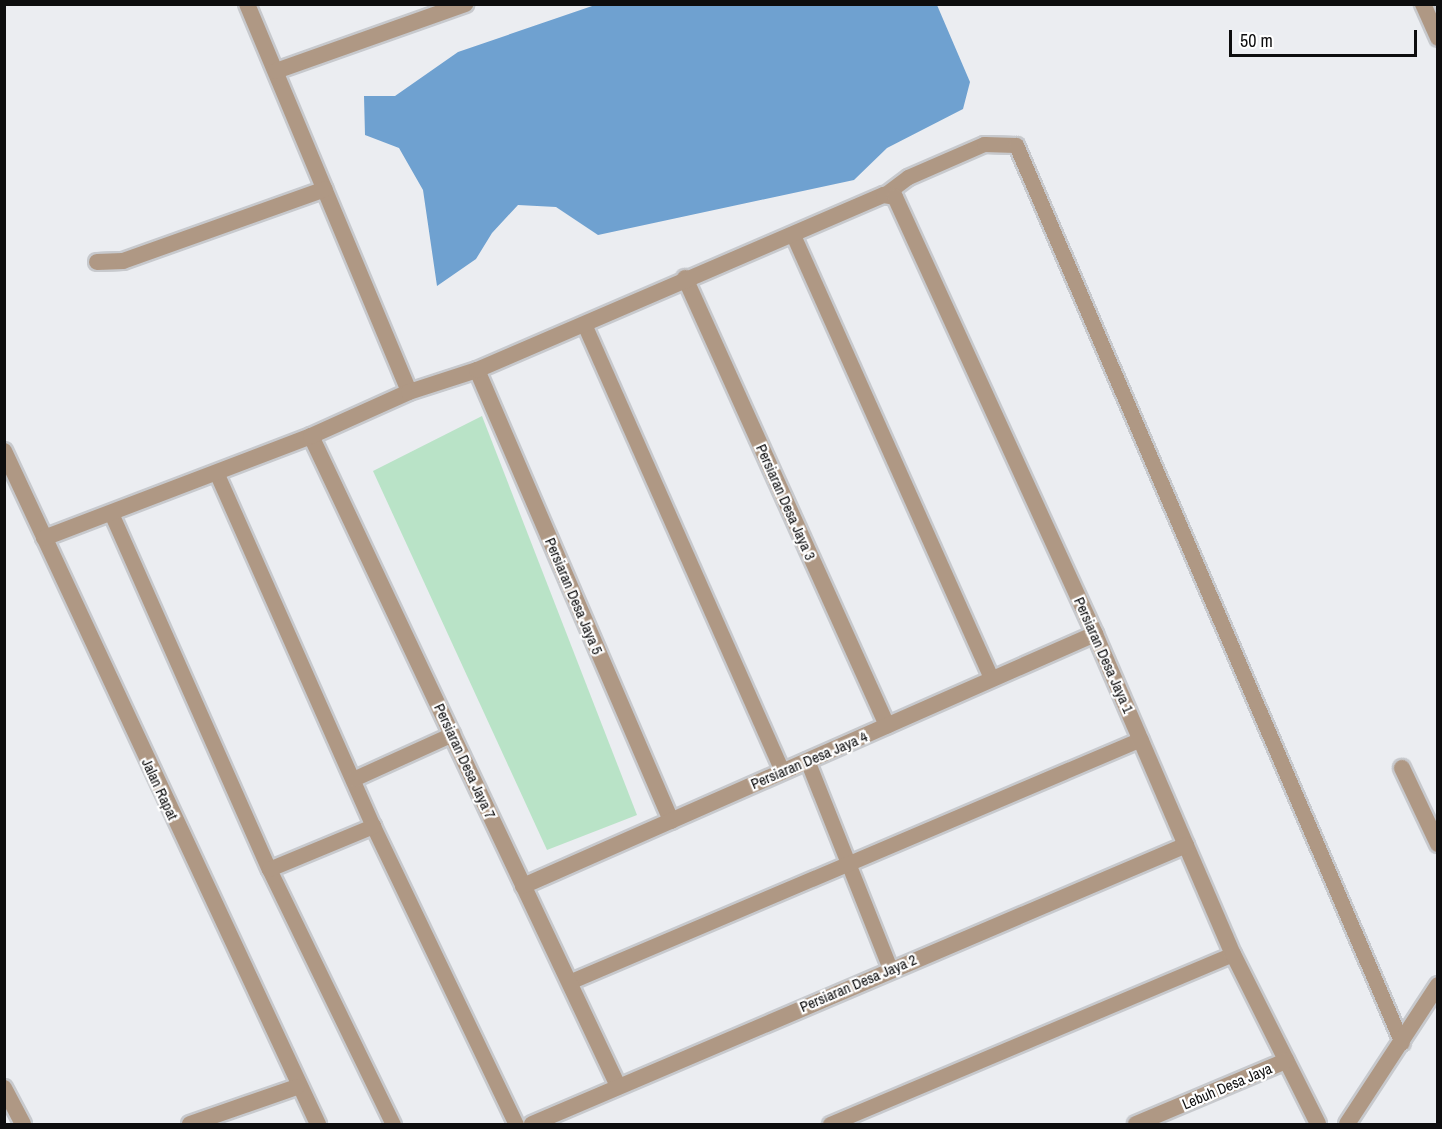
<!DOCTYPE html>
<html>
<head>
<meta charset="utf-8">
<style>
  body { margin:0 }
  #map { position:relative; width:1442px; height:1129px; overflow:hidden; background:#ebedf1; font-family:"Archivo Narrow",sans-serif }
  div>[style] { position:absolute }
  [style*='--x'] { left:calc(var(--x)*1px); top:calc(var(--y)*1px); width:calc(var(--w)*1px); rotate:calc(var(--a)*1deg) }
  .green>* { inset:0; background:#b9e3c7 }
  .water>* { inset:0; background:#6fa1d0 }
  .roads { filter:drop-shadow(2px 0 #c7c9cd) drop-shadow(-2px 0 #c7c9cd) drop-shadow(0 2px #c7c9cd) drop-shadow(0 -2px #c7c9cd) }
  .service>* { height:15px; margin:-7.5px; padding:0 7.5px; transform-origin:7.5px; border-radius:7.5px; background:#af9884 }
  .minor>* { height:16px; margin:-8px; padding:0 8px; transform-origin:8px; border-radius:8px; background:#af9884 }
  span { translate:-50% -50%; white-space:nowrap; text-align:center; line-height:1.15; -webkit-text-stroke:4.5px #fff; paint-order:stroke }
  .street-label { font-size:15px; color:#0d0d0e }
  .frame { position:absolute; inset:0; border:6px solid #0d0d0e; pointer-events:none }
  .scale { position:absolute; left:1229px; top:30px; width:188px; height:27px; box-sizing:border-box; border:3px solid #0d0d0e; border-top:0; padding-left:8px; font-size:18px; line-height:21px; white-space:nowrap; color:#0d0d0e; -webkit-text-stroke:4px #fff; paint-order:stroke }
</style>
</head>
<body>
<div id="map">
  <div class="green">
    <div style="clip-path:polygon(482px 416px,637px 815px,547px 850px,373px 471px)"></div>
  </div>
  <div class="water">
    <div style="clip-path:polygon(598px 4px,937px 5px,970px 82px,963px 109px,887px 148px,854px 180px,598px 235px,556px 207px,518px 205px,492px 233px,476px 259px,437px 286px,423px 190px,399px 148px,365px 135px,364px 96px,395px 96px,458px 52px)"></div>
  </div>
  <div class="roads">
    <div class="service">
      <div style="--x:884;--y:195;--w:30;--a:-37"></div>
      <div style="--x:908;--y:177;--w:83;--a:-23.5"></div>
      <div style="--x:984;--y:144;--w:32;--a:2"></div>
      <div style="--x:1016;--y:145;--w:977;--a:66.74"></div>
      <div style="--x:793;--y:235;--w:485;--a:65.9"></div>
      <div style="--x:584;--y:324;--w:488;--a:66.1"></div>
      <div style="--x:216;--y:472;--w:387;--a:66.1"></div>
      <div style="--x:373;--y:826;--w:331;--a:64.4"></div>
      <div style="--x:111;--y:513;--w:389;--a:66.1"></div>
      <div style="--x:269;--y:869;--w:284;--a:64.1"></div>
      <div style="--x:807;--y:760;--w:225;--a:68.3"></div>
      <div style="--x:353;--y:779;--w:109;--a:-24.4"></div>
      <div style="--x:269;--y:869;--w:113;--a:-22.5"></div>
      <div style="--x:569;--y:982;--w:621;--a:-23.02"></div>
      <div style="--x:830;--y:1124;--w:437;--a:-22.9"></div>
    </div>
    <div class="minor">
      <div style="--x:247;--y:4;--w:420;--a:67.3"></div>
      <div style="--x:1423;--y:4;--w:37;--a:66"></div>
      <div style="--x:276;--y:71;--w:201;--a:-19.5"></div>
      <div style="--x:97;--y:262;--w:26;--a:-2"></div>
      <div style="--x:123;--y:261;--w:214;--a:-19.6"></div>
      <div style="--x:685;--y:278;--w:491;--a:65.7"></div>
      <div style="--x:477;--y:370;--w:491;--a:66.7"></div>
      <div style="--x:311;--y:436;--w:719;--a:64.72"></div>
      <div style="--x:4;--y:451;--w:743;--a:64.99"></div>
      <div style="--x:44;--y:538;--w:286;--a:-20.9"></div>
      <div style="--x:311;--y:436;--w:107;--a:-24.2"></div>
      <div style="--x:409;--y:392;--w:71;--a:-17.9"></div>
      <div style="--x:477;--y:370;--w:443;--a:-23.3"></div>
      <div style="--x:884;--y:195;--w:11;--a:10"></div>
      <div style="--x:895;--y:197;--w:481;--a:65.4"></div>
      <div style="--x:1095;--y:634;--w:348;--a:66.7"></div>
      <div style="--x:1233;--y:954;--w:190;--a:63.4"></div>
      <div style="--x:1402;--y:768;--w:84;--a:64.7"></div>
      <div style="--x:523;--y:886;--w:625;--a:-23.78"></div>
      <div style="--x:4;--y:1088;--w:41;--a:62.2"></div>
      <div style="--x:190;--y:1124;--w:113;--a:-19.1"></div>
      <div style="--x:532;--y:1124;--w:711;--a:-23.1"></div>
      <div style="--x:1136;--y:1124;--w:163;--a:-22.8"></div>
      <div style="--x:1347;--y:1124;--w:166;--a:-56.8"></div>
    </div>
  </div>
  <div class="street-label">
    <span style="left:786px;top:502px;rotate:66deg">Persiaran Desa Jaya 3</span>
    <span style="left:574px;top:596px;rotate:67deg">Persiaran Desa Jaya 5</span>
    <span style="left:1104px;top:655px;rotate:66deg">Persiaran Desa Jaya 1</span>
    <span style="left:809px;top:760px;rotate:-23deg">Persiaran Desa Jaya 4</span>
    <span style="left:465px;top:761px;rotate:65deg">Persiaran Desa Jaya 7</span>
    <span style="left:160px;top:789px;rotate:65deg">Jalan Rapat</span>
    <span style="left:858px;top:983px;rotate:-23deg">Persiaran Desa Jaya 2</span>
    <span style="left:1227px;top:1086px;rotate:-23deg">Lebuh Desa Jaya</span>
  </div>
  <div class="frame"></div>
  <div class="scale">50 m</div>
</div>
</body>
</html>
